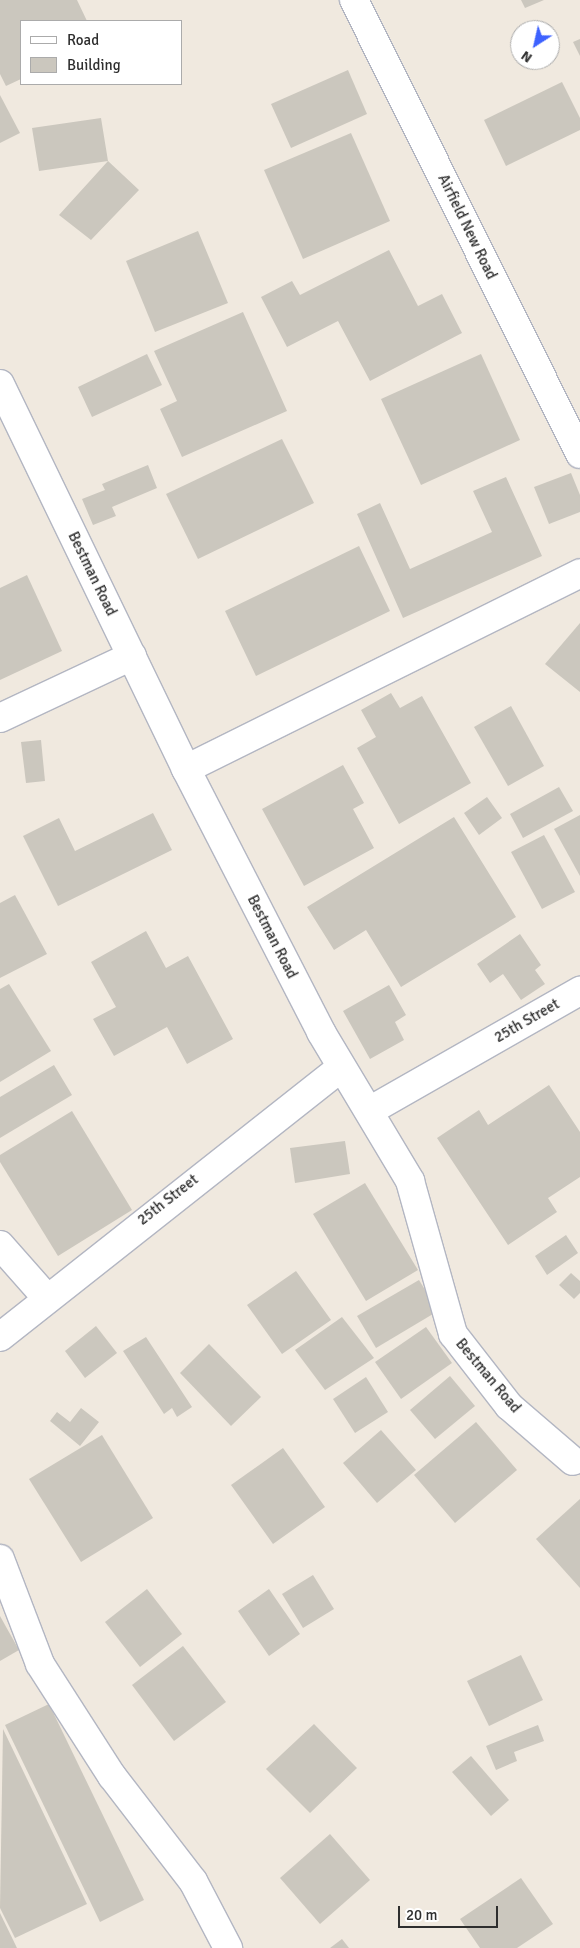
<!DOCTYPE html>
<html>
<head>
<meta charset="utf-8">
<style>
  body { margin:0 }
  #map { position:relative; width:580px; height:1948px; overflow:hidden; background:#f0e9df; font-family:Signika,sans-serif }
  div>[style] { position:absolute }
  [style*='--x'] { left:calc(var(--x)*1px); top:calc(var(--y)*1px); width:calc(var(--w)*1px); rotate:calc(var(--a)*1deg) }
  .building>* { inset:0; background:#cbc7be }
  .roads { filter:drop-shadow(1px 0 #b3b6c2) drop-shadow(-1px 0 #b3b6c2) drop-shadow(0 1px #b3b6c2) drop-shadow(0 -1px #b3b6c2) }
  .minor>* { height:28px; margin:-14px; padding:0 14px; transform-origin:14px; border-radius:14px; background:#fff }
  span { translate:-50% -50%; white-space:nowrap; text-align:center; line-height:1.15; -webkit-text-stroke:4.5px #fff; paint-order:stroke }
  .street-label { font-size:15px; color:#2e2e2e }
  .legend { position:absolute; left:20px; top:20px; width:162px; height:65px; box-sizing:border-box; background:#fff; border:1px solid #ababab; margin:0; padding:6px 9px; list-style:none; font-size:15px; color:#2e2e2e }
  .legend li { display:flex; align-items:center; gap:10px; height:25px }
  .legend b { width:25px; border:1px solid #ababab }
  .north { position:absolute; left:510px; top:20px; width:50px; height:50px; box-sizing:border-box; background:#fff; border:1px solid #ababab; border-radius:50%; rotate:215deg; font-size:14px; font-weight:700; line-height:20px; text-align:center; color:#2e2e2e }
  .north::after { content:''; display:block; margin:auto; width:18px; height:22px; background:#3d62ff; clip-path:polygon(50% 0,100% 100%,50% 72%,0 100%) }
  .scale { position:absolute; left:398px; top:1906px; width:100px; height:22px; box-sizing:border-box; border:2px solid #2e2e2e; border-top:0; padding-left:6px; font-size:15px; line-height:18px; white-space:nowrap; color:#2e2e2e; -webkit-text-stroke:4px #fff; paint-order:stroke }
</style>
</head>
<body>
<div id="map">
  <div class="building">
    <div style="clip-path:polygon(0 0,77px 0,87px 21px,21px 21px,21px 79px,6px 86px,0 74px)"></div>
    <div style="clip-path:polygon(521px 0,544px 0,525px 8px)"></div>
    <div style="clip-path:polygon(580px 39px,580px 56px,573px 42px)"></div>
    <div style="clip-path:polygon(348px 70px,367px 114px,291px 148px,271px 104px)"></div>
    <div style="clip-path:polygon(562px 82px,580px 118px,580px 130px,506px 166px,484px 120px)"></div>
    <div style="clip-path:polygon(0 95px,20px 133px,0 143px)"></div>
    <div style="clip-path:polygon(101px 118px,108px 161px,139px 190px,91px 240px,59px 215px,108px 161px,39px 171px,32px 128px)"></div>
    <div style="clip-path:polygon(351px 133px,390px 221px,303px 259px,264px 170px)"></div>
    <div style="clip-path:polygon(198px 231px,228px 303px,155px 332px,126px 261px)"></div>
    <div style="clip-path:polygon(389px 250px,418px 306px,442px 294px,462px 333px,370px 381px,338px 321px,287px 347px,261px 297px,292px 281px,300px 295px)"></div>
    <div style="clip-path:polygon(243px 312px,287px 411px,182px 457px,160px 409px,177px 401px,154px 351px)"></div>
    <div style="clip-path:polygon(147px 354px,162px 385px,92px 417px,78px 387px)"></div>
    <div style="clip-path:polygon(481px 354px,520px 440px,421px 485px,381px 399px)"></div>
    <div style="clip-path:polygon(282px 439px,314px 503px,198px 559px,166px 494px)"></div>
    <div style="clip-path:polygon(148px 465px,157px 488px,112px 507px,116px 516px,93px 525px,82px 499px,105px 490px,102px 484px)"></div>
    <div style="clip-path:polygon(571px 473px,580px 495px,580px 512px,549px 524px,534px 487px)"></div>
    <div style="clip-path:polygon(506px 477px,542px 556px,403px 618px,357px 514px,380px 503px,410px 569px,492px 532px,473px 491px)"></div>
    <div style="clip-path:polygon(359px 546px,390px 611px,256px 676px,225px 611px)"></div>
    <div style="clip-path:polygon(27px 575px,62px 651px,0 680px,0 588px)"></div>
    <div style="clip-path:polygon(580px 623px,580px 692px,545px 664px)"></div>
    <div style="clip-path:polygon(391px 693px,400px 708px,422px 696px,471px 783px,399px 824px,357px 748px,376px 737px,361px 710px)"></div>
    <div style="clip-path:polygon(511px 706px,544px 766px,508px 786px,474px 727px)"></div>
    <div style="clip-path:polygon(41px 740px,45px 781px,26px 783px,21px 742px)"></div>
    <div style="clip-path:polygon(343px 765px,364px 803px,353px 809px,374px 848px,304px 886px,262px 809px)"></div>
    <div style="clip-path:polygon(559px 787px,573px 811px,523px 838px,510px 814px)"></div>
    <div style="clip-path:polygon(487px 797px,502px 818px,479px 835px,464px 813px)"></div>
    <div style="clip-path:polygon(153px 813px,172px 850px,58px 906px,23px 836px,59px 818px,75px 851px)"></div>
    <div style="clip-path:polygon(580px 815px,580px 876px,554px 829px)"></div>
    <div style="clip-path:polygon(454px 817px,516px 917px,401px 987px,366px 930px,334px 950px,307px 907px)"></div>
    <div style="clip-path:polygon(544px 835px,575px 892px,542px 909px,511px 852px)"></div>
    <div style="clip-path:polygon(15px 895px,47px 954px,0 978px,0 903px)"></div>
    <div style="clip-path:polygon(146px 931px,166px 968px,188px 956px,233px 1039px,187px 1064px,167px 1027px,114px 1056px,93px 1019px,116px 1007px,91px 962px)"></div>
    <div style="clip-path:polygon(520px 934px,541px 965px,535px 970px,545px 984px,521px 1000px,503px 974px,490px 983px,477px 964px)"></div>
    <div style="clip-path:polygon(9px 984px,51px 1051px,0 1082px,0 989px)"></div>
    <div style="clip-path:polygon(389px 985px,406px 1015px,395px 1022px,404px 1040px,370px 1059px,343px 1011px)"></div>
    <div style="clip-path:polygon(54px 1065px,72px 1095px,0 1138px,0 1097px)"></div>
    <div style="clip-path:polygon(549px 1085px,580px 1132px,580px 1177px,548px 1198px,557px 1212px,508px 1245px,437px 1138px,479px 1110px,488px 1125px)"></div>
    <div style="clip-path:polygon(72px 1111px,132px 1210px,58px 1256px,0 1162px,0 1155px)"></div>
    <div style="clip-path:polygon(345px 1141px,350px 1174px,295px 1183px,290px 1148px)"></div>
    <div style="clip-path:polygon(365px 1183px,418px 1270px,366px 1301px,313px 1214px)"></div>
    <div style="clip-path:polygon(566px 1235px,578px 1253px,547px 1275px,535px 1256px)"></div>
    <div style="clip-path:polygon(296px 1271px,331px 1320px,282px 1354px,247px 1305px)"></div>
    <div style="clip-path:polygon(571px 1273px,580px 1281px,580px 1293px,574px 1299px,559px 1285px)"></div>
    <div style="clip-path:polygon(419px 1280px,438px 1311px,376px 1348px,357px 1316px)"></div>
    <div style="clip-path:polygon(342px 1317px,374px 1358px,325px 1390px,295px 1350px)"></div>
    <div style="clip-path:polygon(96px 1326px,117px 1353px,85px 1378px,65px 1351px)"></div>
    <div style="clip-path:polygon(426px 1327px,452px 1363px,401px 1399px,375px 1362px)"></div>
    <div style="clip-path:polygon(146px 1337px,192px 1407px,177px 1417px,172px 1408px,164px 1414px,123px 1351px)"></div>
    <div style="clip-path:polygon(209px 1344px,261px 1397px,231px 1426px,180px 1373px)"></div>
    <div style="clip-path:polygon(450px 1376px,475px 1406px,435px 1439px,410px 1410px)"></div>
    <div style="clip-path:polygon(366px 1377px,388px 1412px,355px 1433px,333px 1399px)"></div>
    <div style="clip-path:polygon(81px 1408px,99px 1422px,80px 1446px,50px 1421px,57px 1412px,70px 1422px)"></div>
    <div style="clip-path:polygon(476px 1422px,517px 1470px,455px 1523px,414px 1475px)"></div>
    <div style="clip-path:polygon(381px 1430px,416px 1470px,377px 1503px,343px 1463px)"></div>
    <div style="clip-path:polygon(102px 1435px,153px 1518px,81px 1562px,29px 1479px)"></div>
    <div style="clip-path:polygon(283px 1448px,325px 1507px,273px 1544px,231px 1485px)"></div>
    <div style="clip-path:polygon(580px 1499px,580px 1588px,536px 1539px)"></div>
    <div style="clip-path:polygon(313px 1575px,334px 1609px,303px 1628px,282px 1594px)"></div>
    <div style="clip-path:polygon(147px 1589px,182px 1634px,140px 1667px,105px 1622px)"></div>
    <div style="clip-path:polygon(269px 1589px,300px 1634px,269px 1656px,238px 1611px)"></div>
    <div style="clip-path:polygon(0 1616px,19px 1650px,0 1661px)"></div>
    <div style="clip-path:polygon(183px 1646px,226px 1702px,174px 1741px,132px 1685px)"></div>
    <div style="clip-path:polygon(521px 1655px,543px 1700px,489px 1726px,467px 1681px)"></div>
    <div style="clip-path:polygon(49px 1704px,144px 1900px,100px 1922px,5px 1725px)"></div>
    <div style="clip-path:polygon(314px 1724px,357px 1768px,310px 1813px,266px 1769px)"></div>
    <div style="clip-path:polygon(538px 1725px,544px 1741px,514px 1752px,517px 1761px,496px 1770px,486px 1746px)"></div>
    <div style="clip-path:polygon(3px 1729px,87px 1904px,15px 1938px,0 1908px)"></div>
    <div style="clip-path:polygon(471px 1756px,509px 1800px,491px 1816px,452px 1772px)"></div>
    <div style="clip-path:polygon(330px 1834px,370px 1880px,320px 1924px,280px 1878px)"></div>
    <div style="clip-path:polygon(521px 1878px,553px 1924px,517px 1948px,480px 1948px,460px 1919px)"></div>
    <div style="clip-path:polygon(0 1913px,17px 1948px,0 1948px)"></div>
    <div style="clip-path:polygon(342px 1939px,349px 1948px,330px 1948px)"></div>
  </div>
  <div class="roads">
    <div class="minor">
      <div style="--x:354;--y:0;--w:507;--a:63.54"></div>
      <div style="--x:0;--y:384;--w:428;--a:64.2"></div>
      <div style="--x:186;--y:769;--w:296;--a:62.8"></div>
      <div style="--x:321;--y:1032;--w:174;--a:59.1"></div>
      <div style="--x:410;--y:1181;--w:159;--a:74.3"></div>
      <div style="--x:453;--y:1334;--w:91;--a:52.1"></div>
      <div style="--x:509;--y:1406;--w:84;--a:40.7"></div>
      <div style="--x:0;--y:718;--w:146;--a:-25.2"></div>
      <div style="--x:186;--y:769;--w:440;--a:-26.4"></div>
      <div style="--x:371;--y:1110;--w:241;--a:-29.7"></div>
      <div style="--x:0;--y:1245;--w:69;--a:48.5"></div>
      <div style="--x:0;--y:1337;--w:434;--a:-38.3"></div>
      <div style="--x:0;--y:1559;--w:112;--a:69.1"></div>
      <div style="--x:40;--y:1664;--w:133;--a:57.3"></div>
      <div style="--x:112;--y:1776;--w:133;--a:52.4"></div>
      <div style="--x:193;--y:1881;--w:76;--a:62.4"></div>
    </div>
  </div>
  <div class="street-label">
    <span style="left:467px;top:227px;rotate:64deg">Airfield New Road</span>
    <span style="left:92px;top:574px;rotate:64deg">Bestman Road</span>
    <span style="left:272px;top:937px;rotate:63deg">Bestman Road</span>
    <span style="left:527px;top:1021px;rotate:-30deg">25th Street</span>
    <span style="left:168px;top:1200px;rotate:-38deg">25th Street</span>
    <span style="left:488px;top:1376px;rotate:50deg">Bestman Road</span>
  </div>
  <ul class="legend">
  <li><b style="height:6px;background:#fff"></b>Road</li>
  <li><b style="height:14px;background:#cbc7be"></b>Building</li>
  </ul>
  <div class="north">N</div>
  <div class="scale">20 m</div>
</div>
</body>
</html>
